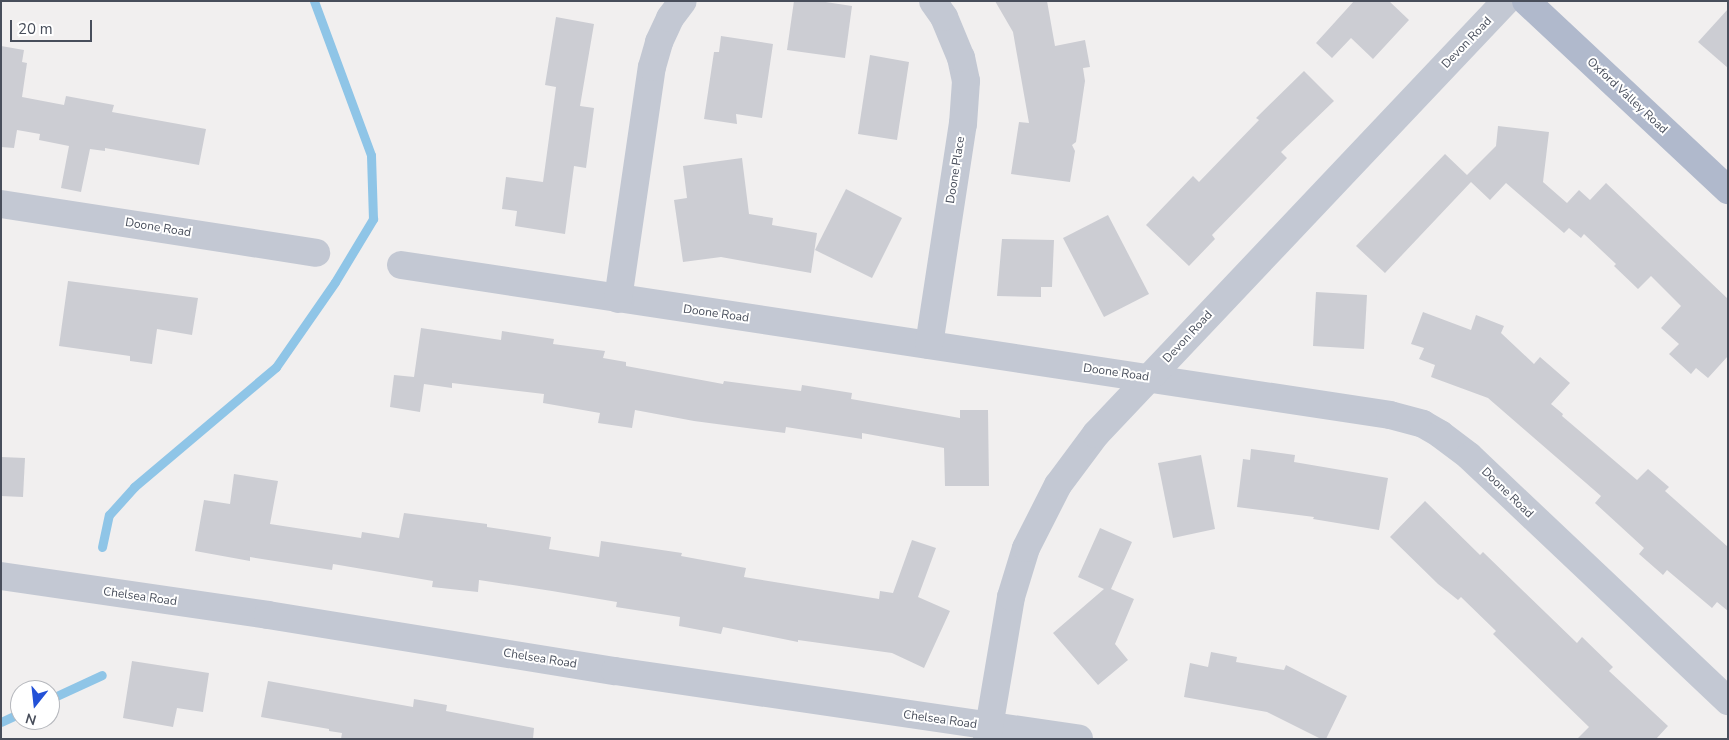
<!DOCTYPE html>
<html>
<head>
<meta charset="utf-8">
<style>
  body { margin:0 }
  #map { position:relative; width:1729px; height:740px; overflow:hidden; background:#f1efef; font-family:"Nunito Sans",sans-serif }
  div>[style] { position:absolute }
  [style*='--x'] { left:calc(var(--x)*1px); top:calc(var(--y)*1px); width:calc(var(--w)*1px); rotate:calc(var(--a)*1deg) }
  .stream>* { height:9px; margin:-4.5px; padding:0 4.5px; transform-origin:4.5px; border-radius:4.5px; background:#8fc5e7 }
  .building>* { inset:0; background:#cccdd3 }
  .minor>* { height:28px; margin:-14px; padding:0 14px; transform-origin:14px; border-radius:14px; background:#c3c8d3 }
  .primary>* { height:28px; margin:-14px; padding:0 14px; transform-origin:14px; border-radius:14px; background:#b0b9cc }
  span { translate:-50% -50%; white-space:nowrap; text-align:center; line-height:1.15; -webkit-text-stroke:4px #fff; paint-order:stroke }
  .street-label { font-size:12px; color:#484e5b }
  .frame { position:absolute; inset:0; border:2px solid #484e5b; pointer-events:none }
  .north { position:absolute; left:10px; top:680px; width:50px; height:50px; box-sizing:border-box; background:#fff; border:1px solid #b6b8bd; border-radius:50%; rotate:196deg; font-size:14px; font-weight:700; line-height:20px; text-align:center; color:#484e5b }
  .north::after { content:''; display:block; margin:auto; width:18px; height:22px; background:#2351d7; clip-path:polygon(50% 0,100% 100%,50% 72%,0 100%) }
  .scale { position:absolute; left:10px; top:20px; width:82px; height:22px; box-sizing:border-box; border:2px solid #484e5b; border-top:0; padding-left:6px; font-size:15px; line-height:18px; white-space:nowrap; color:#484e5b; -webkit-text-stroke:4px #fff; paint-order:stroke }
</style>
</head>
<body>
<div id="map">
  <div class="stream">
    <div style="--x:102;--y:547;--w:33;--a:-78"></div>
    <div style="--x:109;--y:515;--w:38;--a:-48"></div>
    <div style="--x:134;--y:487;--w:186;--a:-40.2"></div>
    <div style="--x:276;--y:367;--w:103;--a:-55.2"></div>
    <div style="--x:335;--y:282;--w:74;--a:-58.9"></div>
    <div style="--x:373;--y:219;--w:64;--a:-91.8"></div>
    <div style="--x:371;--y:155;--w:164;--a:-110.3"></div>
    <div style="--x:50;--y:699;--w:57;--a:-24.8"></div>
    <div style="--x:1;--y:722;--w:21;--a:-25"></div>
  </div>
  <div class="building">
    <div style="clip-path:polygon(794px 1px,819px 1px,852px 6px,845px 58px,787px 50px)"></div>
    <div style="clip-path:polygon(995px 1px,1047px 1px,1055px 46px,1085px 40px,1090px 67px,1083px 68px,1085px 81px,1076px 142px,1072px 145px,1075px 151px,1070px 182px,1011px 174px,1019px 122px,1029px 123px,1013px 32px)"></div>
    <div style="clip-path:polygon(1354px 1px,1389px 1px,1409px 20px,1373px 59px,1351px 38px,1332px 58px,1316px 43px)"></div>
    <div style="clip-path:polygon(1728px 9px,1728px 68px,1698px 42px)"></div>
    <div style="clip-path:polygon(556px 17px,594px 24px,580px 106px,594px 108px,586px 168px,574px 166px,565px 234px,515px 226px,517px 211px,502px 209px,506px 177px,543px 182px,556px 87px,545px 85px)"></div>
    <div style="clip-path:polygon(721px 36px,773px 44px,762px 118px,736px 114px,737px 124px,704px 119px,714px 52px,719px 52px)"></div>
    <div style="clip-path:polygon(1px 46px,24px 50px,22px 62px,27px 63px,22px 97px,64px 105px,66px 96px,114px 105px,112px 112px,206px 129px,199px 165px,105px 148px,105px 151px,90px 149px,81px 192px,61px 188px,69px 146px,39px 140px,40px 134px,17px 130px,14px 148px,1px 147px)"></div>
    <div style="clip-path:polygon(870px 55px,909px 62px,897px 140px,858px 134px)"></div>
    <div style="clip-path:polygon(1304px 71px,1334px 101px,1281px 152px,1287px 158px,1212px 235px,1215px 239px,1189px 266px,1146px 225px,1193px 176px,1199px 182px,1259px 120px,1256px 118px)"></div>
    <div style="clip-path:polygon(1498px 126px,1549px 132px,1543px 182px,1567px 203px,1579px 190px,1590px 200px,1606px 183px,1728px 299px,1728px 356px,1708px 378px,1696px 368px,1691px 374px,1669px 354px,1679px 344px,1661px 328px,1681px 306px,1651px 276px,1638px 289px,1614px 266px,1616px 264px,1584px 234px,1581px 238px,1569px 228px,1564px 233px,1506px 183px,1490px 200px,1471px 182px,1385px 273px,1356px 246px,1445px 154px,1467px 175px,1496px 146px)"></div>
    <div style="clip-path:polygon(742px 158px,749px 214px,773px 218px,772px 225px,817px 233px,811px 273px,721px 257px,683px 262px,674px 200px,687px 198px,683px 166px)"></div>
    <div style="clip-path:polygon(846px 189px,902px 218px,872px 278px,815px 250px)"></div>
    <div style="clip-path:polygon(1108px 215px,1149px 294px,1104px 317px,1063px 238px)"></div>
    <div style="clip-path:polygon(1002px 239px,1054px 240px,1052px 287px,1041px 287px,1041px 297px,997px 296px)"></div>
    <div style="clip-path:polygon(68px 281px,198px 298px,192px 335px,157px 329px,152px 364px,130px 361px,130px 356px,59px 346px)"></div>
    <div style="clip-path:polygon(1316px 292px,1367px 295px,1364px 349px,1313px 346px)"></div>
    <div style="clip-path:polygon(1423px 312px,1471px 330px,1476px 315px,1504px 326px,1501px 333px,1534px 364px,1540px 357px,1570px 383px,1551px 404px,1563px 414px,1562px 416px,1637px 480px,1648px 469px,1669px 487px,1665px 491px,1728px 547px,1728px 611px,1717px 602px,1712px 608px,1667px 570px,1663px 575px,1639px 554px,1644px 548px,1595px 503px,1601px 496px,1488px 398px,1431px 377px,1435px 365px,1419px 359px,1424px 348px,1411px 344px)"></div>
    <div style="clip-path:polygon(421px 328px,501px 340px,502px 331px,554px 339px,553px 344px,605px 351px,603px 358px,626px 362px,626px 366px,723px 384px,724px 381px,801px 391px,802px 385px,852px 393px,851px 399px,960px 418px,960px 410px,988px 410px,989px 486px,945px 486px,944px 448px,862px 433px,862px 439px,786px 427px,785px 433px,694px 421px,635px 410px,632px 428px,598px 423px,600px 413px,543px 403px,544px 394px,452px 383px,452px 388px,424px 384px,420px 412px,390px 407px,394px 375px,414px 377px)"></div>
    <div style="clip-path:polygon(1251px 449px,1295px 455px,1294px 462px,1388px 478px,1379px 530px,1313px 519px,1314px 517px,1237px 507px,1243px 459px,1250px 460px)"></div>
    <div style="clip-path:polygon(1201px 455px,1215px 529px,1173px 538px,1158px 463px)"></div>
    <div style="clip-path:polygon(1px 457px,25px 458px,23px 497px,1px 496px)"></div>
    <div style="clip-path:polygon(234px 474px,278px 481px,270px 524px,361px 538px,362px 532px,399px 538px,404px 513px,487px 524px,487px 527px,551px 537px,549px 549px,599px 557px,601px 541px,682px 553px,681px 556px,746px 568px,744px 577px,879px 599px,880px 591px,893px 593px,912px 540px,936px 548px,918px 597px,950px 611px,924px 668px,892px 653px,798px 640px,798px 642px,723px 627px,721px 634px,679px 626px,680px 617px,616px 607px,617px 602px,552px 591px,479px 580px,478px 592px,432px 587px,433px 581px,333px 564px,332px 570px,250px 557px,250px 561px,195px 551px,204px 500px,230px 504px)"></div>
    <div style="clip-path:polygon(1425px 501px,1480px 555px,1483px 552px,1577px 643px,1582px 637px,1613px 667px,1609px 671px,1668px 726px,1656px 739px,1577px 739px,1589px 727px,1493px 634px,1496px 631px,1461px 597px,1458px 600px,1438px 584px,1390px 537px)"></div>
    <div style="clip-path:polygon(1100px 528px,1132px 542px,1111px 589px,1134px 599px,1115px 644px,1128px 660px,1098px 685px,1053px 633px,1104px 589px,1078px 577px)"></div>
    <div style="clip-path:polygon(1211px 652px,1237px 657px,1236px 662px,1284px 670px,1286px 665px,1347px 696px,1326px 739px,1321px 739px,1267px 712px,1184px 697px,1190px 663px,1208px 667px)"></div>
    <div style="clip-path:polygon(132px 661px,209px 673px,203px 712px,177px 708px,173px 727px,123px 718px)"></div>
    <div style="clip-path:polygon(268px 681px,413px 707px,414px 699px,447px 705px,446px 711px,534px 728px,533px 739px,341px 739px,342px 733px,329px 731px,329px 729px,261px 717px)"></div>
  </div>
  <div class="minor">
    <div style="--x:1;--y:204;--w:319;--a:8.8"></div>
    <div style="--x:401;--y:265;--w:1000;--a:8.62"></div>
    <div style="--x:1390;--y:415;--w:34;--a:15"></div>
    <div style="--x:1423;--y:424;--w:20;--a:30"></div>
    <div style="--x:1440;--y:434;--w:36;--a:37"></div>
    <div style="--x:1469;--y:456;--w:357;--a:43.4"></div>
    <div style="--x:618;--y:299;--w:234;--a:-81.7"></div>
    <div style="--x:652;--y:67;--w:26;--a:-74"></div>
    <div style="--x:659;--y:42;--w:26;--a:-65"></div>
    <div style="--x:670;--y:18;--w:21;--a:-53"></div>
    <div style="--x:929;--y:345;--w:224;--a:-81.3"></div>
    <div style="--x:963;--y:124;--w:43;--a:-86"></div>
    <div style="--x:966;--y:81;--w:24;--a:-102"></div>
    <div style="--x:961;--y:58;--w:44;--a:-112.5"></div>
    <div style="--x:944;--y:17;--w:19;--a:-125"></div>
    <div style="--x:1;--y:576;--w:270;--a:8.3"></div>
    <div style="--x:268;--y:615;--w:351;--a:9.2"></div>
    <div style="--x:615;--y:671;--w:469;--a:8.3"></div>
    <div style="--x:987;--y:739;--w:144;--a:-80.4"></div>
    <div style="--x:1011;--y:597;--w:51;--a:-73"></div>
    <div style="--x:1026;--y:548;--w:71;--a:-63.1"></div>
    <div style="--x:1058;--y:485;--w:64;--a:-53.3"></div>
    <div style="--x:1096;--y:434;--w:596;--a:-46.56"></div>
  </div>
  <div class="primary">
    <div style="--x:1526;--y:1;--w:277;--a:43.1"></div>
  </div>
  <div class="street-label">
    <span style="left:1467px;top:43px;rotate:-46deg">Devon Road</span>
    <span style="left:1627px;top:96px;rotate:43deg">Oxford Valley Road</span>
    <span style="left:956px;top:170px;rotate:-81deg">Doone Place</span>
    <span style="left:158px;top:228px;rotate:9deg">Doone Road</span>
    <span style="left:716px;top:314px;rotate:8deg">Doone Road</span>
    <span style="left:1188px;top:337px;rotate:-47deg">Devon Road</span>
    <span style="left:1116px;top:373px;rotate:8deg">Doone Road</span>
    <span style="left:1507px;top:493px;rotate:44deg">Doone Road</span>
    <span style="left:140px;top:597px;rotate:8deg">Chelsea Road</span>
    <span style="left:540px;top:659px;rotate:9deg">Chelsea Road</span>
    <span style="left:940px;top:720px;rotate:8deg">Chelsea Road</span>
  </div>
  <div class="frame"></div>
  <div class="north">N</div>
  <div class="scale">20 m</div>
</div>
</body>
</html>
